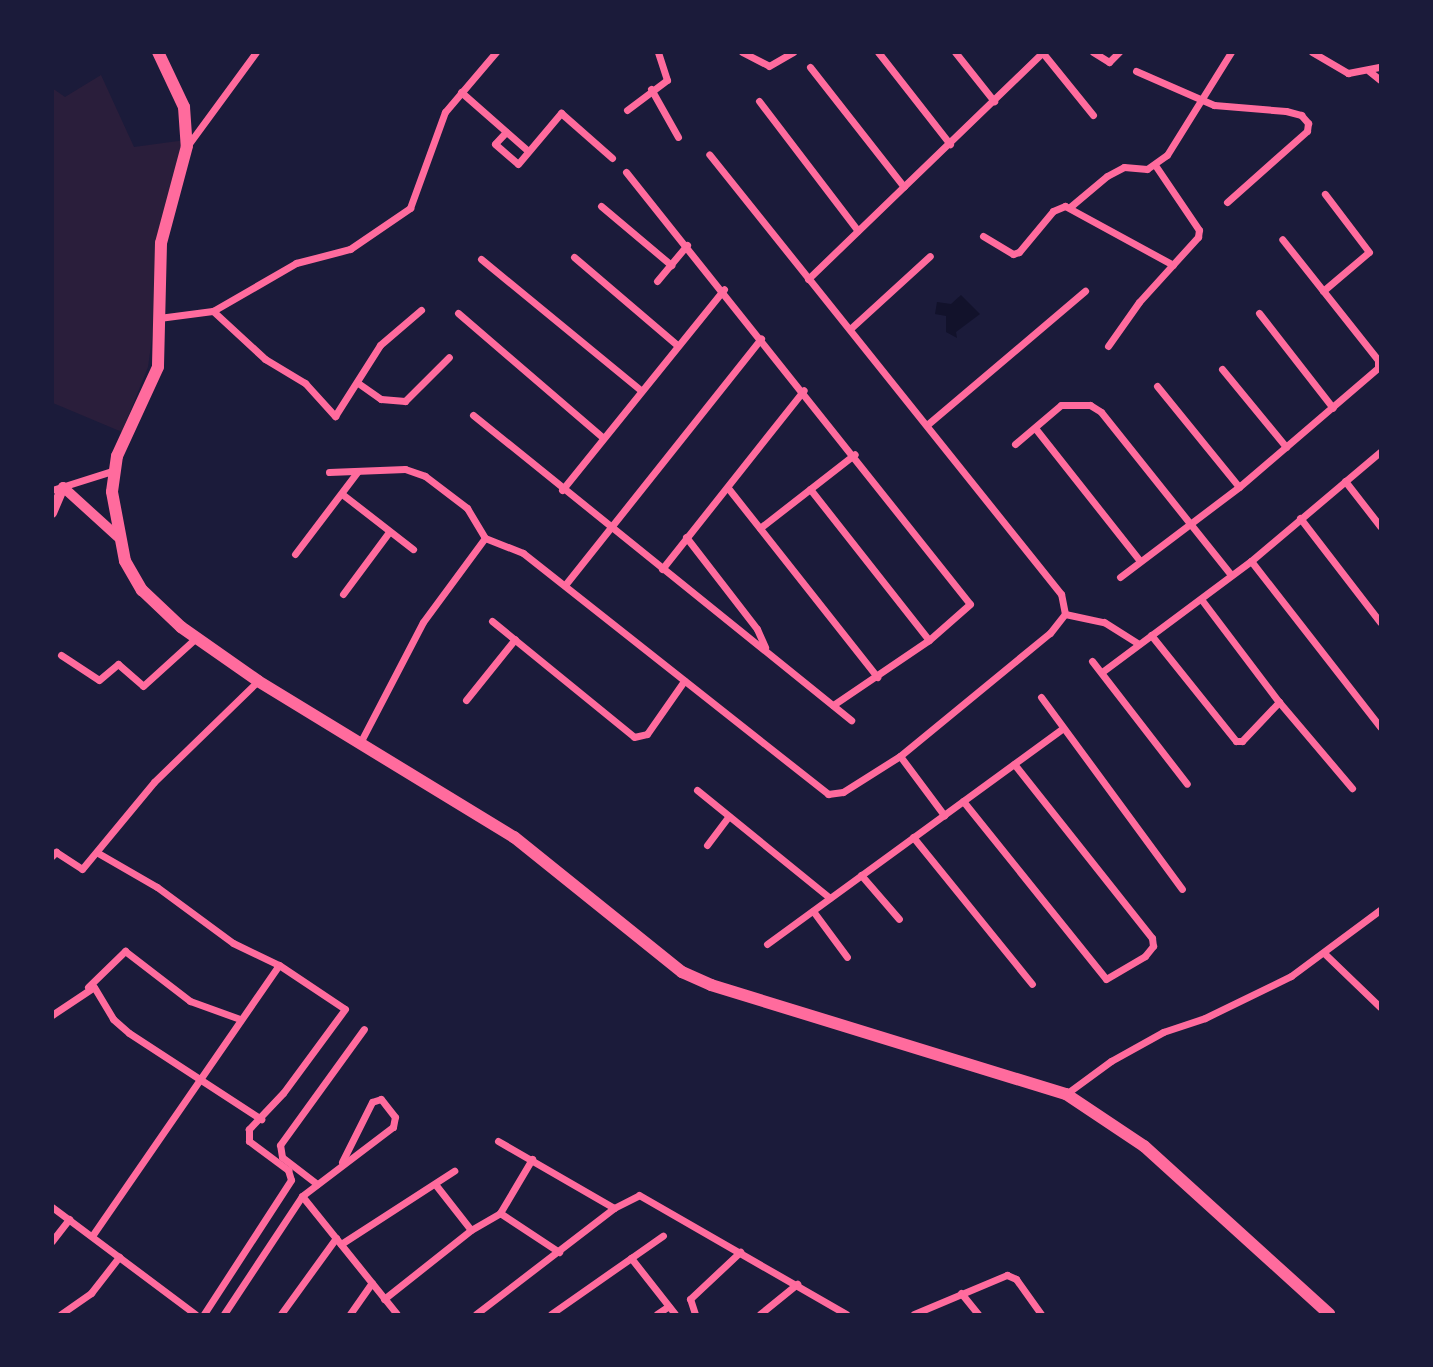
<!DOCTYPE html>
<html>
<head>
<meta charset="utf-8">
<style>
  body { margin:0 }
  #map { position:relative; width:1433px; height:1367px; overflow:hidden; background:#1b1b3a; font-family:"Work Sans",sans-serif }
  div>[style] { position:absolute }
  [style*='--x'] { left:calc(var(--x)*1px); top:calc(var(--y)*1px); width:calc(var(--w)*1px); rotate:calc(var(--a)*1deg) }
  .green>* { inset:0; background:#2a1e3b }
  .water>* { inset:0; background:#12122b }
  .minor>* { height:7px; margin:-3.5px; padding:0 3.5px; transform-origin:3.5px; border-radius:3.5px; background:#ff6b9d }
  .tertiary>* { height:10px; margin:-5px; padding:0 5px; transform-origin:5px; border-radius:5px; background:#ff6b9d }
  .secondary>* { height:12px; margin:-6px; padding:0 6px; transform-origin:6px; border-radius:6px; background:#ff6b9d }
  span { translate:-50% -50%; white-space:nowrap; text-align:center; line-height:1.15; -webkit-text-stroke:6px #1b1b3a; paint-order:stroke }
  .frame { position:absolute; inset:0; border:54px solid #1b1b3a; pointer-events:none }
</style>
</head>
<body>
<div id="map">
  <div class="green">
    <div style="clip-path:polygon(101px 75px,134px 147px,193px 139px,171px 198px,148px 367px,122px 432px,53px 403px,52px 88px,65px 97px)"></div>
  </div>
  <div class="water">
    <div style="clip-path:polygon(961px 295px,980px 314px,956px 332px,957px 338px,946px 332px,946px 316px,935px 314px,937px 302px,951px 304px)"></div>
  </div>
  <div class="minor">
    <div style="--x:742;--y:52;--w:30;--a:27"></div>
    <div style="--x:769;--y:66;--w:28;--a:-30"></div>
    <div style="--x:878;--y:52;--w:117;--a:52"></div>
    <div style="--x:955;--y:52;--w:63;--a:51.5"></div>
    <div style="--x:1042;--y:52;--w:81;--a:51"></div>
    <div style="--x:1093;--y:52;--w:19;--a:32"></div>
    <div style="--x:1109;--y:62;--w:14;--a:-45"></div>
    <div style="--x:1312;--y:52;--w:42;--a:30.3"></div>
    <div style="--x:1348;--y:73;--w:33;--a:-11"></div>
    <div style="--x:810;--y:67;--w:152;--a:51.9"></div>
    <div style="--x:1136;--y:71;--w:85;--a:23.6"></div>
    <div style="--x:1214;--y:105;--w:72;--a:4.8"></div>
    <div style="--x:1286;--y:111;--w:16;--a:15"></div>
    <div style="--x:1301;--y:115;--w:11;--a:49"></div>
    <div style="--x:1308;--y:123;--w:8;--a:97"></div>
    <div style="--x:1307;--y:131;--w:107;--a:138.4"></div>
    <div style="--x:1369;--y:71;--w:14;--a:39"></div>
    <div style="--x:651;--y:89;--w:55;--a:60.6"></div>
    <div style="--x:461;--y:92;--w:88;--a:41.3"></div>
    <div style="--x:759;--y:101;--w:163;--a:52.7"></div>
    <div style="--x:627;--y:110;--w:50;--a:-36.9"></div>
    <div style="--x:667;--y:80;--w:29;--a:-108"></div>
    <div style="--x:506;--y:132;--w:16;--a:133"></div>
    <div style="--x:495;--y:144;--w:30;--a:41"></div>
    <div style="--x:518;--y:164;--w:67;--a:-49.9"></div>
    <div style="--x:561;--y:113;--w:68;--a:41.4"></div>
    <div style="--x:188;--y:145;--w:115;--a:-53.8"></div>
    <div style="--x:626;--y:172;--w:552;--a:51.47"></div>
    <div style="--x:970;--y:604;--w:55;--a:138.7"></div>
    <div style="--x:929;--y:640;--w:116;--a:145.9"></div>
    <div style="--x:601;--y:206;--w:92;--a:40.1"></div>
    <div style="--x:1070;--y:207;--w:48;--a:-40"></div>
    <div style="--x:1107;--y:176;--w:19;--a:-28"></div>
    <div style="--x:1124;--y:167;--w:23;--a:5"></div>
    <div style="--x:1147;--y:169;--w:24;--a:-35"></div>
    <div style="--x:1167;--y:155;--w:121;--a:-58.1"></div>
    <div style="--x:983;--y:236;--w:35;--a:31"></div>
    <div style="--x:1013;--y:254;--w:6;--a:-18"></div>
    <div style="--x:1019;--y:252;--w:53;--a:-50.3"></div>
    <div style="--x:1053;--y:211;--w:13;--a:-23"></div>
    <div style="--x:1065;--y:206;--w:123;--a:28.6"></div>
    <div style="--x:574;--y:257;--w:134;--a:40.5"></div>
    <div style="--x:481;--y:259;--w:205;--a:39.4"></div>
    <div style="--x:808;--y:279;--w:327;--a:-44"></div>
    <div style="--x:657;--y:281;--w:47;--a:-50.2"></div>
    <div style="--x:1323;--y:291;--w:60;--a:-40.3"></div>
    <div style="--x:1369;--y:252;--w:73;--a:-127.2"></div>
    <div style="--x:213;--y:311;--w:71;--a:42.7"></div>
    <div style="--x:265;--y:359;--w:47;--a:31"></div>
    <div style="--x:305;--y:383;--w:45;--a:47.7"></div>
    <div style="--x:335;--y:416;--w:84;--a:-57.6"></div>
    <div style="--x:380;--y:345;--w:54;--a:-40.5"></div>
    <div style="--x:458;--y:313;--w:190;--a:40.7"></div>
    <div style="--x:1259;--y:313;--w:120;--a:52.1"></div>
    <div style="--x:159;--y:318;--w:54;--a:-7.4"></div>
    <div style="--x:213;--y:311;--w:96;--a:-30"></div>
    <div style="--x:296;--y:263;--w:56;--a:-14.5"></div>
    <div style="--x:350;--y:249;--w:73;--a:-34.3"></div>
    <div style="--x:410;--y:208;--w:102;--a:-70"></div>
    <div style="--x:445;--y:112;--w:79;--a:-49.6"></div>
    <div style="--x:850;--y:329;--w:108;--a:-42.4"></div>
    <div style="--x:1108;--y:346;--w:54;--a:-54.8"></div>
    <div style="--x:1139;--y:302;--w:88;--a:-47.8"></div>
    <div style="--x:1198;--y:237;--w:7;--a:-82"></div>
    <div style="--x:1199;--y:230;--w:78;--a:-124.1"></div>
    <div style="--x:1222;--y:369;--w:101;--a:50.6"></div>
    <div style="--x:358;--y:383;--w:28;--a:35"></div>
    <div style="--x:381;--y:399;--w:24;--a:5"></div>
    <div style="--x:405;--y:401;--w:62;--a:-45"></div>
    <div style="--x:1157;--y:386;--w:130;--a:50.9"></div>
    <div style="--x:473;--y:415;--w:486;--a:38.9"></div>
    <div style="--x:928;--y:424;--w:206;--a:-40.3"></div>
    <div style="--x:1035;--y:428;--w:169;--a:51.7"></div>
    <div style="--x:1015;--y:444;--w:60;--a:-40.3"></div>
    <div style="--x:1061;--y:405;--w:29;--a:0"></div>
    <div style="--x:1090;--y:405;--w:13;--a:32"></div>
    <div style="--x:1101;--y:412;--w:208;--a:51.4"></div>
    <div style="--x:329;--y:472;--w:76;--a:-2.3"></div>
    <div style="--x:405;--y:469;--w:21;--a:19"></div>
    <div style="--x:425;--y:476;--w:53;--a:37.3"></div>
    <div style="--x:467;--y:508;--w:35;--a:59"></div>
    <div style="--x:485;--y:538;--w:41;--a:21.5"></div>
    <div style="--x:523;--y:553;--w:389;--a:38.3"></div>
    <div style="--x:828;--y:794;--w:15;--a:-8"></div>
    <div style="--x:843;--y:792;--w:67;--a:-32.3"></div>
    <div style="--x:900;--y:756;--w:194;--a:-39.4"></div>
    <div style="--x:1050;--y:633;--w:24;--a:-52"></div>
    <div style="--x:1065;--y:614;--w:20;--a:-101"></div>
    <div style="--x:1061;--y:594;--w:563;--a:-128.66"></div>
    <div style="--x:1345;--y:481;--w:57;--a:52.1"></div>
    <div style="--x:728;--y:488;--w:241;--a:51.7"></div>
    <div style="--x:810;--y:489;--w:192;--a:51.8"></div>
    <div style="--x:52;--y:490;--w:66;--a:-17.6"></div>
    <div style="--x:562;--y:490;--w:258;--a:-51.1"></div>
    <div style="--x:342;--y:494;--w:90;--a:37.8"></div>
    <div style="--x:1300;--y:518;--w:131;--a:52.4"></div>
    <div style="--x:760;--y:528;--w:120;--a:-37.9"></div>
    <div style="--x:686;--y:537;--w:116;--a:52.3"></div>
    <div style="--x:757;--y:629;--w:20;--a:66"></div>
    <div style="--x:295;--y:554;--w:104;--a:-52.8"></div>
    <div style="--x:1251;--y:561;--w:210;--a:52.1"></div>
    <div style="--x:662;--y:569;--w:228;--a:-51.6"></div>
    <div style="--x:1120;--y:577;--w:149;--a:-37.1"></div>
    <div style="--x:1239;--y:487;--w:183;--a:-40.6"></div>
    <div style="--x:1378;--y:368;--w:8;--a:-90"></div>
    <div style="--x:1378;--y:360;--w:154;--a:-128.4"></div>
    <div style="--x:565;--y:585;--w:315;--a:-51.5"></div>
    <div style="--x:343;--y:594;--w:77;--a:-53.4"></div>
    <div style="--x:1201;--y:599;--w:129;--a:52.9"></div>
    <div style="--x:1279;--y:702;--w:113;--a:49.7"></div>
    <div style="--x:1065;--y:614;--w:40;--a:12"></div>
    <div style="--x:1104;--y:622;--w:41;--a:32.2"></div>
    <div style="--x:492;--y:621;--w:183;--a:39.2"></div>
    <div style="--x:634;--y:737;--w:13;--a:-13"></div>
    <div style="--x:647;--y:734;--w:65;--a:-55.1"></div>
    <div style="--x:1151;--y:635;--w:136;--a:51.3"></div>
    <div style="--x:1236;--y:741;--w:6;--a:0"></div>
    <div style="--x:1242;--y:741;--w:54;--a:-46.5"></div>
    <div style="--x:61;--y:655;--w:45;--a:33.3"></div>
    <div style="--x:99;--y:680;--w:25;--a:-40"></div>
    <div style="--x:118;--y:664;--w:33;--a:41"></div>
    <div style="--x:143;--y:686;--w:72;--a:-42.2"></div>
    <div style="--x:1092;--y:661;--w:155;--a:52.3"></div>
    <div style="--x:1102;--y:672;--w:186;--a:-36.7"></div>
    <div style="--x:1251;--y:561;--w:169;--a:-40.2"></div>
    <div style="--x:1041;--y:697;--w:238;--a:53.7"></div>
    <div style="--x:466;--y:700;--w:78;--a:-51.2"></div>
    <div style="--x:360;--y:743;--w:136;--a:-62.5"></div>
    <div style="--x:423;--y:622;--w:104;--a:-53.6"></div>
    <div style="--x:900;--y:756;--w:74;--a:53.3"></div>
    <div style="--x:697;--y:790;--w:171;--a:39.1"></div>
    <div style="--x:963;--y:801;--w:228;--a:51.2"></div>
    <div style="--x:1106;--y:979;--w:45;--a:-30.5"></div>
    <div style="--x:1145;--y:956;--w:13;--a:-51"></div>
    <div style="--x:1153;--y:946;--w:8;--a:-97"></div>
    <div style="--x:1152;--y:938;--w:222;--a:-128.4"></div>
    <div style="--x:913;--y:837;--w:189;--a:51"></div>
    <div style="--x:707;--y:845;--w:36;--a:-53"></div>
    <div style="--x:98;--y:853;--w:68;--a:30"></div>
    <div style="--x:157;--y:887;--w:94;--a:36.4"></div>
    <div style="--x:233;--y:943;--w:51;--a:25.6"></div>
    <div style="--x:279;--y:965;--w:79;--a:33.7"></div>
    <div style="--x:345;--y:1009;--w:104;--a:126.4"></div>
    <div style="--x:283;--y:1093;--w:50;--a:133.4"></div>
    <div style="--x:249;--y:1129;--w:12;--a:90"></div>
    <div style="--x:249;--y:1141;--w:49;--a:36.6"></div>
    <div style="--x:288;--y:1170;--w:10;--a:73"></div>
    <div style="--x:291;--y:1180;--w:160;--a:123"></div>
    <div style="--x:52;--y:856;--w:6;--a:-45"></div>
    <div style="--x:56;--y:852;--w:31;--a:33"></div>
    <div style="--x:82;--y:869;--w:113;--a:-50.4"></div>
    <div style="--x:154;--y:782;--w:145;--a:-44.2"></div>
    <div style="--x:861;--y:875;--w:58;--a:49.2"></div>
    <div style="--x:813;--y:911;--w:57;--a:53.5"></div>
    <div style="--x:767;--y:944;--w:366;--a:-36.1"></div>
    <div style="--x:1325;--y:954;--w:76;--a:43.9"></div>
    <div style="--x:88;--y:987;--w:52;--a:-44.2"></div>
    <div style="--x:125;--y:951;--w:82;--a:37.6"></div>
    <div style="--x:190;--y:1001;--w:53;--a:19.8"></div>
    <div style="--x:52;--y:1015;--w:50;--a:-33.7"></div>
    <div style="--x:94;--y:987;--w:37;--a:59"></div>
    <div style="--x:113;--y:1019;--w:21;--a:41"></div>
    <div style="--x:129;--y:1033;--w:158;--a:33.1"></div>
    <div style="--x:1066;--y:1094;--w:56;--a:-36.3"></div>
    <div style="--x:1111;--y:1061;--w:60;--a:-29.1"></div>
    <div style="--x:1163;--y:1032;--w:44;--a:-18.4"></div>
    <div style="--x:1205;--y:1018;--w:96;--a:-26"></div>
    <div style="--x:1291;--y:976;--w:111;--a:-36.6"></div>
    <div style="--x:498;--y:1141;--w:134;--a:30"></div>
    <div style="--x:317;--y:1184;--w:44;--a:-142.4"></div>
    <div style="--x:282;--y:1157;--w:12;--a:-99"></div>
    <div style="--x:280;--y:1145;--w:143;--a:-54.1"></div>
    <div style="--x:435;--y:1184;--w:58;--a:52"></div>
    <div style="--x:302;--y:1196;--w:151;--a:51.2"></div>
    <div style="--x:52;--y:1207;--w:179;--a:36.8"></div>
    <div style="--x:500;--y:1213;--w:71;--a:33.5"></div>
    <div style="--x:92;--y:1236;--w:329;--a:-55.4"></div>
    <div style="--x:52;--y:1241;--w:28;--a:-52"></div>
    <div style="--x:341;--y:1244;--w:135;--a:-32.9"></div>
    <div style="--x:631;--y:1258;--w:39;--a:-35"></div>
    <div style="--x:961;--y:1293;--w:27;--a:51"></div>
    <div style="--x:384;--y:1299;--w:111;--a:-38.4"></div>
    <div style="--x:471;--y:1230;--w:34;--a:-30"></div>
    <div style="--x:500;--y:1213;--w:63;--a:-59.3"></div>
    <div style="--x:61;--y:1314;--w:37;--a:-35"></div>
    <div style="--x:91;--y:1293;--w:46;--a:-52.1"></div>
    <div style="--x:224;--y:1314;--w:141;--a:-56.5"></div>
    <div style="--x:302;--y:1196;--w:114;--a:-37.2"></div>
    <div style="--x:393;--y:1127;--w:10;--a:-79"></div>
    <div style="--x:395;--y:1117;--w:23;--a:-128"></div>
    <div style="--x:381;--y:1099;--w:9;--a:162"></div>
    <div style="--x:372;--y:1102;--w:67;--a:116.6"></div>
    <div style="--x:281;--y:1314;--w:94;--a:-54.1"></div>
    <div style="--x:350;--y:1314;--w:38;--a:-55"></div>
    <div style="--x:476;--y:1314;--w:174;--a:-37.5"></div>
    <div style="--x:614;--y:1208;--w:28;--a:-27"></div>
    <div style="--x:639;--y:1195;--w:239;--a:29.9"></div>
    <div style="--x:551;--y:1314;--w:98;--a:-35"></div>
    <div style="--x:631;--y:1258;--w:71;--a:51.8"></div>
    <div style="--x:657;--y:1314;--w:14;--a:-34"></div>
    <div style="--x:695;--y:1314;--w:16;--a:-108"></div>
    <div style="--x:690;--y:1299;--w:69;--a:-43.2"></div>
    <div style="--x:760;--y:1314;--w:48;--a:-39"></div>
    <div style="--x:914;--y:1314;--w:101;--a:-22.8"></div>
    <div style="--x:1007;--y:1275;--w:10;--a:24"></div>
    <div style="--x:1016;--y:1279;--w:43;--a:54.5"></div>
  </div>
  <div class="tertiary">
    <div style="--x:52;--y:513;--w:28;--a:-67"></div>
    <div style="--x:63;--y:487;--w:74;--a:42.3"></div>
  </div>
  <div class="secondary">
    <div style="--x:158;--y:52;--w:61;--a:64.7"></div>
    <div style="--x:184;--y:107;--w:39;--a:86"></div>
    <div style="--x:187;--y:146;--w:100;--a:105"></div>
    <div style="--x:161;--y:243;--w:124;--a:91.4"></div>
    <div style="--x:158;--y:367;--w:98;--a:114.7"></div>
    <div style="--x:117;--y:456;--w:36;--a:98"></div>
    <div style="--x:112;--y:492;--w:70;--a:79.3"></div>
    <div style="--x:125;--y:561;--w:34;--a:60"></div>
    <div style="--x:142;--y:590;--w:54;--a:43.5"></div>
    <div style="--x:181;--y:627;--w:94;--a:35"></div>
    <div style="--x:258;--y:681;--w:300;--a:31.4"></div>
    <div style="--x:514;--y:837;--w:216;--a:38.8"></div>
    <div style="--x:682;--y:972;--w:32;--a:24"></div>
    <div style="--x:711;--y:985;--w:371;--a:17.1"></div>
    <div style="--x:1066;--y:1094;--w:94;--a:33.7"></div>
    <div style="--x:1144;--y:1146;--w:250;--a:42.2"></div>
  </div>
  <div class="frame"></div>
</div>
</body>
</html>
